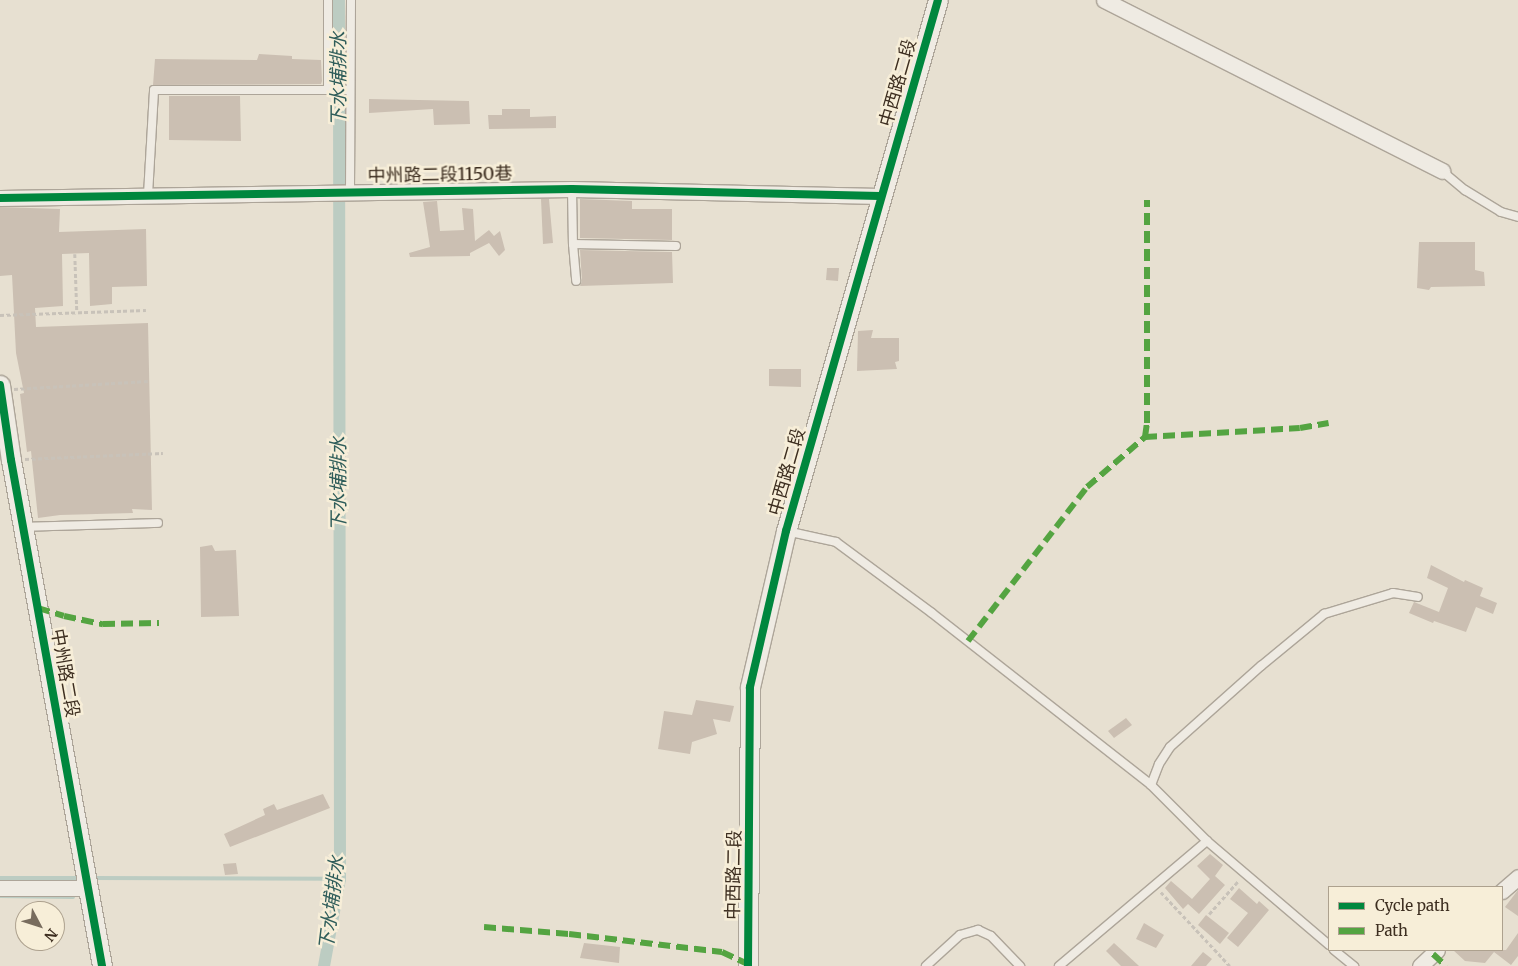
<!DOCTYPE html>
<html>
<head>
<meta charset="utf-8">
<style>
  body { margin:0 }
  #map { position:relative; width:1518px; height:966px; overflow:hidden; background:#e7e0d1; font-family:Merriweather,"Noto Sans TC",serif }
  div>[style] { position:absolute }
  [style*='--x'] { left:calc(var(--x)*1px); top:calc(var(--y)*1px); width:calc(var(--w)*1px); rotate:calc(var(--a)*1deg) }
  .stream>* { height:4px; margin:-2px; padding:0 2px; transform-origin:2px; border-radius:2px; background:#bcccc2 }
  .canal>* { height:12px; margin:-6px; padding:0 6px; transform-origin:6px; border-radius:6px; background:#bcccc2 }
  .building>* { inset:0; background:#cbbfb2 }
  .path>* { height:2.5px; margin-top:-1.25px; transform-origin:0; background:repeating-linear-gradient(90deg,#c8c2b9 0 4px,transparent 0 6.5px) }
  .roads { filter:drop-shadow(1px 0 #ada599) drop-shadow(-1px 0 #ada599) drop-shadow(0 1px #ada599) drop-shadow(0 -1px #ada599) }
  .service>* { height:8px; margin:-4px; padding:0 4px; transform-origin:4px; border-radius:4px; background:#efebe3 }
  .minor>* { height:15px; margin:-7.5px; padding:0 7.5px; transform-origin:7.5px; border-radius:7.5px; background:#efebe3 }
  .tertiary>* { height:19px; margin:-9.5px; padding:0 9.5px; transform-origin:9.5px; border-radius:9.5px; background:#efebe3 }
  .quiet>* { height:6px; margin-top:-3px; transform-origin:0; background:repeating-linear-gradient(90deg,#54a441 0 12px,transparent 0 18px) }
  .cycleway>* { height:8px; margin:-4px; padding:0 4px; transform-origin:4px; border-radius:4px; background:#00873e }
  span { translate:-50% -50%; white-space:nowrap; text-align:center; line-height:1.15; -webkit-text-stroke:5px #f7eed8; paint-order:stroke }
  .street-label { font-size:18px; color:#3d2e20 }
  .water-label { font-size:19px; color:#2f5d5a; font-style:italic }
  .legend { position:absolute; left:1328px; top:886px; width:175px; height:65px; box-sizing:border-box; background:#f7eed8; border:1px solid #ada18e; margin:0; padding:6px 9px; list-style:none; font-size:15px; color:#3d2e20 }
  .legend li { display:flex; align-items:center; gap:10px; height:25px }
  .legend b { width:25px; border:1px solid #ada18e }
  .north { position:absolute; left:15px; top:901px; width:50px; height:50px; box-sizing:border-box; background:#f7eed8; border:1px solid #ada18e; border-radius:50%; rotate:130deg; font-size:14px; font-weight:700; line-height:20px; text-align:center; color:#3d2e20 }
  .north::after { content:''; display:block; margin:auto; width:18px; height:22px; background:#786c5e; clip-path:polygon(50% 0,100% 100%,50% 72%,0 100%) }
</style>
</head>
<body>
<div id="map">
  <div class="stream">
    <div style="--x:0;--y:878;--w:80;--a:0"></div>
    <div style="--x:92;--y:878;--w:248;--a:0.2"></div>
    <div style="--x:0;--y:896;--w:73;--a:0.8"></div>
  </div>
  <div class="canal">
    <div style="--x:324;--y:966;--w:88;--a:-79.6"></div>
    <div style="--x:340;--y:879;--w:879;--a:-90.07"></div>
  </div>
  <div class="building">
    <div style="clip-path:polygon(259px 54px,292px 56px,292px 59px,321px 60px,322px 81px,321px 84px,153px 85px,155px 59px,257px 60px)"></div>
    <div style="clip-path:polygon(169px 96px,240px 96px,241px 141px,169px 140px)"></div>
    <div style="clip-path:polygon(369px 99px,469px 101px,470px 124px,434px 125px,433px 109px,369px 113px)"></div>
    <div style="clip-path:polygon(502px 109px,530px 109px,530px 117px,556px 116px,556px 128px,489px 129px,488px 115px,502px 115px)"></div>
    <div style="clip-path:polygon(541px 199px,549px 199px,553px 243px,543px 244px)"></div>
    <div style="clip-path:polygon(580px 199px,632px 201px,632px 209px,672px 209px,672px 240px,580px 238px)"></div>
    <div style="clip-path:polygon(437px 201px,440px 231px,464px 230px,462px 208px,473px 209px,475px 241px,489px 230px,494px 236px,500px 231px,505px 250px,499px 256px,489px 243px,470px 253px,470px 256px,410px 257px,409px 253px,430px 247px,423px 202px)"></div>
    <div style="clip-path:polygon(0 207px,60px 209px,59px 232px,146px 229px,147px 286px,112px 287px,112px 304px,90px 306px,89px 253px,62px 254px,63px 306px,35px 308px,36px 327px,148px 323px,152px 510px,132px 509px,133px 513px,60px 515px,38px 518px,31px 451px,27px 452px,20px 394px,24px 393px,16px 353px,12px 275px,0 276px)"></div>
    <div style="clip-path:polygon(1419px 242px,1475px 242px,1475px 270px,1484px 272px,1485px 286px,1431px 287px,1429px 290px,1417px 288px)"></div>
    <div style="clip-path:polygon(580px 250px,672px 252px,673px 283px,580px 286px,582px 281px)"></div>
    <div style="clip-path:polygon(827px 268px,839px 268px,838px 281px,826px 280px)"></div>
    <div style="clip-path:polygon(873px 330px,871px 338px,899px 338px,899px 361px,895px 362px,897px 369px,857px 371px,858px 331px)"></div>
    <div style="clip-path:polygon(769px 369px,801px 369px,801px 387px,769px 386px)"></div>
    <div style="clip-path:polygon(781px 463px,793px 463px,790px 477px,779px 477px)"></div>
    <div style="clip-path:polygon(212px 545px,215px 551px,236px 550px,239px 616px,201px 617px,200px 547px)"></div>
    <div style="clip-path:polygon(1431px 565px,1464px 582px,1465px 580px,1483px 588px,1480px 596px,1497px 603px,1493px 614px,1476px 607px,1466px 632px,1434px 621px,1433px 623px,1409px 613px,1414px 602px,1439px 612px,1448px 588px,1427px 578px)"></div>
    <div style="clip-path:polygon(696px 700px,734px 706px,730px 722px,713px 719px,717px 734px,692px 742px,690px 754px,658px 749px,664px 711px,692px 715px)"></div>
    <div style="clip-path:polygon(1126px 718px,1132px 725px,1114px 738px,1108px 731px)"></div>
    <div style="clip-path:polygon(323px 794px,330px 808px,230px 847px,224px 834px,265px 815px,263px 809px,274px 804px,277px 810px)"></div>
    <div style="clip-path:polygon(1210px 854px,1223px 865px,1215px 876px,1225px 885px,1199px 914px,1188px 904px,1183px 909px,1165px 888px,1171px 881px,1192px 899px,1210px 879px,1197px 866px)"></div>
    <div style="clip-path:polygon(236px 863px,238px 874px,225px 875px,223px 864px)"></div>
    <div style="clip-path:polygon(1239px 888px,1257px 904px,1259px 901px,1269px 910px,1238px 947px,1227px 938px,1248px 913px,1230px 899px)"></div>
    <div style="clip-path:polygon(1518px 890px,1518px 916px,1505px 907px)"></div>
    <div style="clip-path:polygon(1206px 915px,1229px 933px,1220px 944px,1198px 925px)"></div>
    <div style="clip-path:polygon(1144px 923px,1164px 935px,1156px 948px,1136px 939px)"></div>
    <div style="clip-path:polygon(1518px 933px,1518px 956px,1511px 965px,1494px 952px,1485px 963px,1465px 961px,1453px 950px,1506px 950px)"></div>
    <div style="clip-path:polygon(584px 943px,620px 947px,619px 963px,580px 958px)"></div>
    <div style="clip-path:polygon(1114px 943px,1125px 953px,1139px 966px,1121px 966px,1106px 951px)"></div>
    <div style="clip-path:polygon(1203px 952px,1212px 959px,1206px 966px,1191px 966px)"></div>
  </div>
  <div class="path">
    <div style="--x:75;--y:254;--w:58;--a:88"></div>
    <div style="--x:0;--y:315;--w:146;--a:-2"></div>
    <div style="--x:14;--y:389;--w:134;--a:-3.4"></div>
    <div style="--x:25;--y:459;--w:138;--a:-2.5"></div>
    <div style="--x:1161;--y:892;--w:101;--a:47"></div>
    <div style="--x:1209;--y:914;--w:45;--a:-48.6"></div>
  </div>
  <div class="roads">
    <div class="service">
      <div style="--x:328;--y:90;--w:90;--a:-90"></div>
      <div style="--x:1442;--y:171;--w:30;--a:40"></div>
      <div style="--x:1465;--y:190;--w:42;--a:31.4"></div>
      <div style="--x:1501;--y:212;--w:18;--a:16"></div>
      <div style="--x:572;--y:189;--w:55;--a:89"></div>
      <div style="--x:573;--y:244;--w:103;--a:1.1"></div>
      <div style="--x:350;--y:191;--w:191;--a:-89.7"></div>
      <div style="--x:148;--y:195;--w:105;--a:-86.7"></div>
      <div style="--x:154;--y:90;--w:196;--a:0"></div>
      <div style="--x:573;--y:244;--w:37;--a:85"></div>
      <div style="--x:23;--y:527;--w:135;--a:-1.7"></div>
      <div style="--x:786;--y:531;--w:51;--a:12.4"></div>
      <div style="--x:836;--y:542;--w:119;--a:36.5"></div>
      <div style="--x:932;--y:613;--w:278;--a:38.1"></div>
      <div style="--x:1151;--y:785;--w:79;--a:45"></div>
      <div style="--x:1151;--y:785;--w:22;--a:-69"></div>
      <div style="--x:1159;--y:764;--w:20;--a:-57"></div>
      <div style="--x:1170;--y:747;--w:122;--a:-41.7"></div>
      <div style="--x:1261;--y:666;--w:82;--a:-39.5"></div>
      <div style="--x:1324;--y:614;--w:72;--a:-16.9"></div>
      <div style="--x:1393;--y:593;--w:25;--a:9"></div>
      <div style="--x:1334;--y:950;--w:26;--a:39"></div>
      <div style="--x:926;--y:966;--w:46;--a:-42.4"></div>
      <div style="--x:960;--y:935;--w:19;--a:-16"></div>
      <div style="--x:978;--y:930;--w:14;--a:25"></div>
      <div style="--x:991;--y:936;--w:42;--a:46"></div>
      <div style="--x:1059;--y:966;--w:194;--a:-40.2"></div>
      <div style="--x:1207;--y:841;--w:160;--a:40.4"></div>
    </div>
    <div class="minor">
      <div style="--x:1104;--y:0;--w:379;--a:26.8"></div>
      <div style="--x:0;--y:198;--w:572;--a:-0.9"></div>
      <div style="--x:572;--y:189;--w:308;--a:1.3"></div>
      <div style="--x:0;--y:888;--w:89;--a:0"></div>
      <div style="--x:1502;--y:891;--w:21;--a:-41"></div>
      <div style="--x:1420;--y:966;--w:23;--a:-43"></div>
    </div>
    <div class="tertiary">
      <div style="--x:0;--y:385;--w:76;--a:81.7"></div>
      <div style="--x:11;--y:460;--w:514;--a:79.8"></div>
      <div style="--x:748;--y:966;--w:279;--a:-89.6"></div>
      <div style="--x:750;--y:687;--w:160;--a:-77"></div>
      <div style="--x:786;--y:531;--w:552;--a:-74.03"></div>
    </div>
  </div>
  <div class="quiet">
    <div style="--x:1145;--y:437;--w:155;--a:-3.3"></div>
    <div style="--x:1300;--y:428;--w:29;--a:-10"></div>
    <div style="--x:38;--y:608;--w:27;--a:17"></div>
    <div style="--x:64;--y:616;--w:40;--a:12"></div>
    <div style="--x:103;--y:624;--w:56;--a:-1"></div>
    <div style="--x:968;--y:641;--w:195;--a:-52.3"></div>
    <div style="--x:1087;--y:487;--w:77;--a:-40.8"></div>
    <div style="--x:1145;--y:437;--w:14;--a:-82"></div>
    <div style="--x:1147;--y:423;--w:223;--a:-90"></div>
    <div style="--x:484;--y:927;--w:85;--a:4.7"></div>
    <div style="--x:569;--y:934;--w:154;--a:6.7"></div>
    <div style="--x:722;--y:952;--w:29;--a:25"></div>
    <div style="--x:1433;--y:954;--w:18;--a:43"></div>
  </div>
  <div class="cycleway">
    <div style="--x:0;--y:198;--w:572;--a:-0.9"></div>
    <div style="--x:572;--y:189;--w:308;--a:1.3"></div>
    <div style="--x:0;--y:385;--w:76;--a:81.7"></div>
    <div style="--x:11;--y:460;--w:514;--a:79.8"></div>
    <div style="--x:748;--y:966;--w:279;--a:-89.6"></div>
    <div style="--x:750;--y:687;--w:160;--a:-77"></div>
    <div style="--x:786;--y:531;--w:552;--a:-74.03"></div>
  </div>
  <div class="street-label">
    <span style="left:898px;top:83px;rotate:-74deg">中西路二段</span>
    <span style="left:440px;top:175px;rotate:-1deg">中州路二段1150巷</span>
    <span style="left:787px;top:472px;rotate:-74deg">中西路二段</span>
    <span style="left:65px;top:673px;rotate:80deg">中州路二段</span>
    <span style="left:734px;top:875px;rotate:-89deg">中西路二段</span>
  </div>
  <div class="water-label">
    <span style="left:339px;top:79px;rotate:-90deg">下水埔排水</span>
    <span style="left:339px;top:484px;rotate:-90deg">下水埔排水</span>
    <span style="left:332px;top:903px;rotate:-83deg">下水埔排水</span>
  </div>
  <ul class="legend">
  <li><b style="height:6px;background:#00873e"></b>Cycle path</li>
  <li><b style="height:6px;background:#54a441"></b>Path</li>
  </ul>
  <div class="north">N</div>
</div>
</body>
</html>
